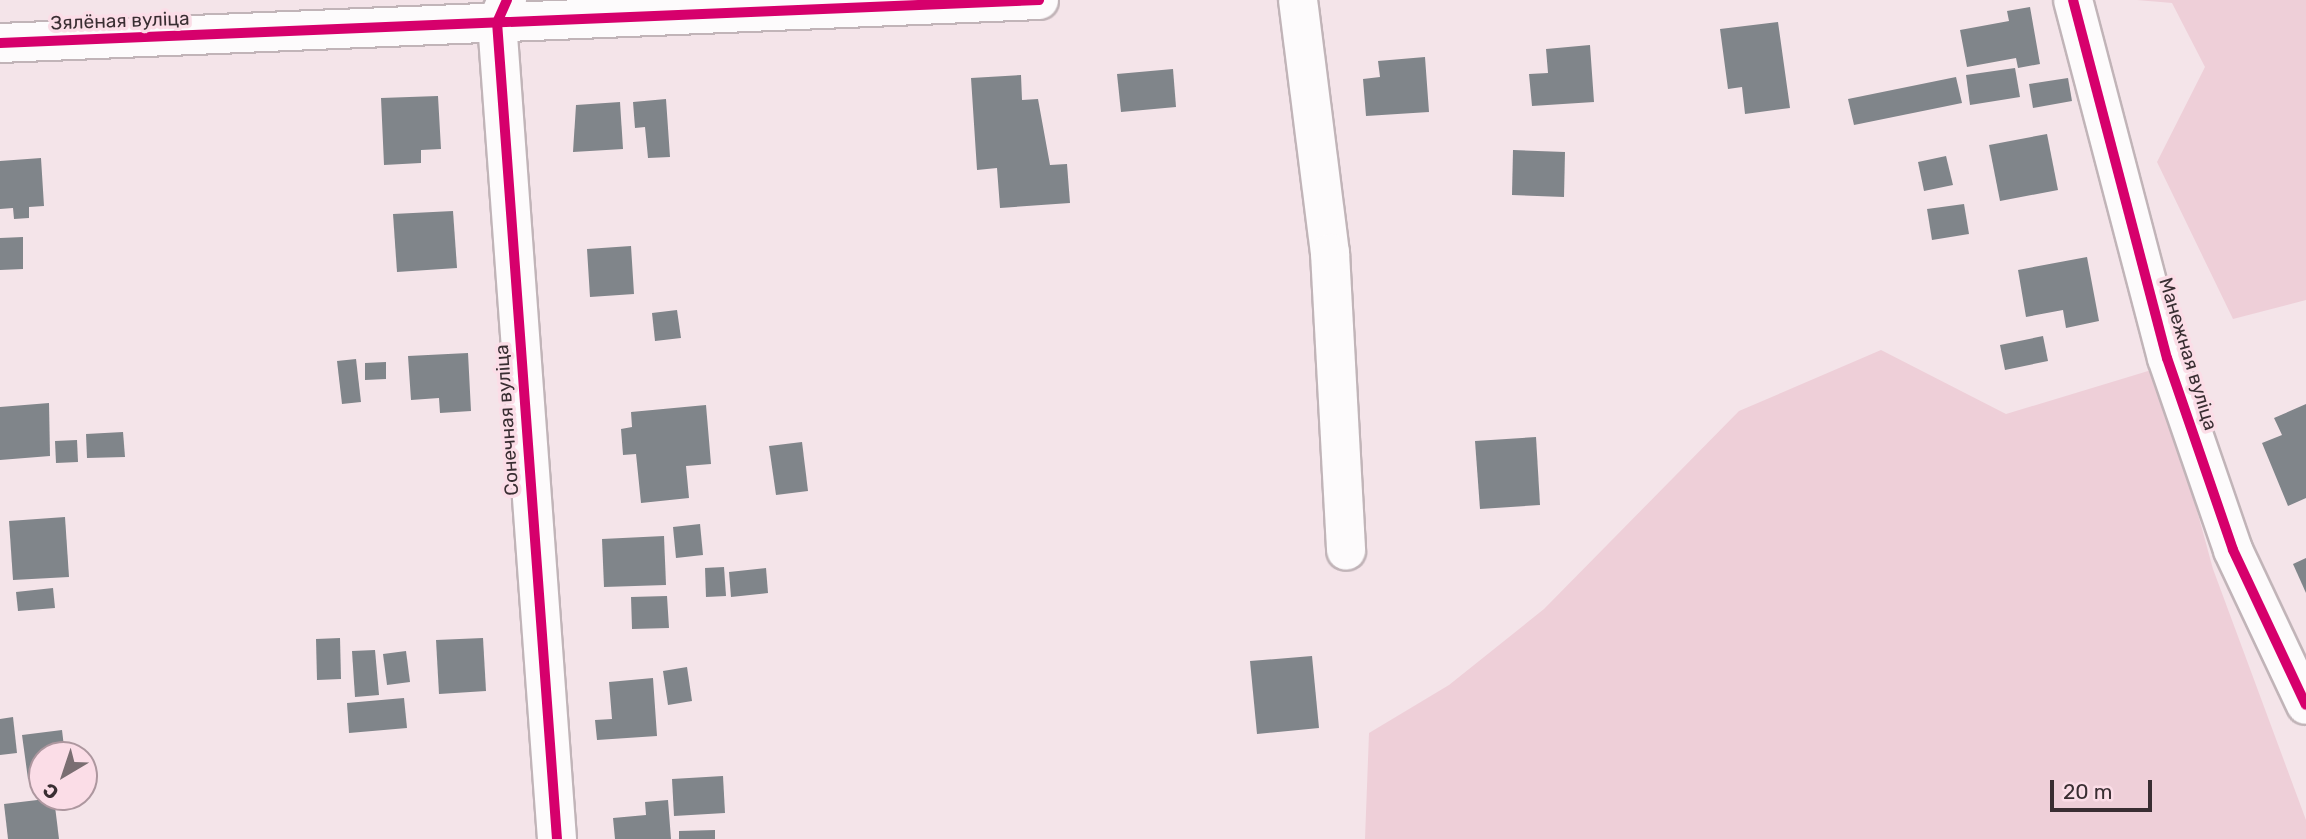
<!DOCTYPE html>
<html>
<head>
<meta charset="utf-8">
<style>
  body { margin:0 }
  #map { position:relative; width:2306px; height:839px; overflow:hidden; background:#f4e4e9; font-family:Rubik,sans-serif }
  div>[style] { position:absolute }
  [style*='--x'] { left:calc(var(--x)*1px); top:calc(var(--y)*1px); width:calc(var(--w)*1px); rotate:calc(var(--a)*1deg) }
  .green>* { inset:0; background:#eecfd8 }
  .building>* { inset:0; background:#80858a }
  .roads { filter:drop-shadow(2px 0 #c1b4b8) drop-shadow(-2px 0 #c1b4b8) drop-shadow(0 2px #c1b4b8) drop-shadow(0 -2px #c1b4b8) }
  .minor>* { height:38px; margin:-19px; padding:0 19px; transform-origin:19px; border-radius:19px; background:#fdfbfc }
  .cycleway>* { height:10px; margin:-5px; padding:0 5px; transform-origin:5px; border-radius:5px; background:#d6006c }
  span { translate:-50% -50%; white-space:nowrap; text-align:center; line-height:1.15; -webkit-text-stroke:7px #fbdde7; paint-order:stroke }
  .street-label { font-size:19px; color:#392e32 }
  .north { position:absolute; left:28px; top:741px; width:70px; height:70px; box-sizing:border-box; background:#fbdde7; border:2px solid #ad979f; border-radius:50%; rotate:219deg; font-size:19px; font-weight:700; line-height:28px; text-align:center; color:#392e32 }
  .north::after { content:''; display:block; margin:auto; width:24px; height:32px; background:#7a6e72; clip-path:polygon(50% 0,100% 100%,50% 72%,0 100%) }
  .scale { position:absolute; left:2050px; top:780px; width:102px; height:32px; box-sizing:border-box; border:4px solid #392e32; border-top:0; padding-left:9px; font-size:21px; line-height:24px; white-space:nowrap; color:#392e32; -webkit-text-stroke:5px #fbdde7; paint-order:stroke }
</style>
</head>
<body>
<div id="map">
  <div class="green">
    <div style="clip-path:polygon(2137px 0,2306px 0,2306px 300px,2233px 319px,2157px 162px,2205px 67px,2172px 3px)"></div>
    <div style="clip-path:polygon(1881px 350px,2006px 414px,2158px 368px,2213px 569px,2306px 820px,2306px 839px,1365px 839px,1369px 733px,1449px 685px,1544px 609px,1739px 411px)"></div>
  </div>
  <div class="building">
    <div style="clip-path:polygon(2030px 7px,2040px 64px,2018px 68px,2016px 58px,1967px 67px,1960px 30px,2009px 21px,2007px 11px)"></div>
    <div style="clip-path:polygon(1778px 22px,1790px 108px,1745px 114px,1742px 87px,1728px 89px,1720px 29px)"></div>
    <div style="clip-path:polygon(1590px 45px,1594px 102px,1532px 106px,1529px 74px,1548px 73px,1546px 49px)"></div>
    <div style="clip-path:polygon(1425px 57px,1429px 112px,1366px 116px,1363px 79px,1380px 77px,1378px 61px)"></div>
    <div style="clip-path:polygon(2015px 68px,2020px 97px,1970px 105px,1966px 75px)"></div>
    <div style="clip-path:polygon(1173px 69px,1176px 107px,1121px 112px,1117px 74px)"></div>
    <div style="clip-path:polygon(1021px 75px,1022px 100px,1038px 99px,1050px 165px,1067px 164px,1070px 203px,1000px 208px,997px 168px,977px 170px,971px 78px)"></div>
    <div style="clip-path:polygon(1956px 77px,1962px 103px,1854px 125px,1848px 99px)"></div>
    <div style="clip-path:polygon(2068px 78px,2072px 101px,2033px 108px,2029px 84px)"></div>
    <div style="clip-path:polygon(438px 96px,441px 149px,421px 150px,421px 163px,384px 165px,381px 98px)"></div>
    <div style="clip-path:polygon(666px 99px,670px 157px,648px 158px,645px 127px,635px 128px,633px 102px)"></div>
    <div style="clip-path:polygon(620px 102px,623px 149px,573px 152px,576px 105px)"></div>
    <div style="clip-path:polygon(2047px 134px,2058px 190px,2000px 201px,1989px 145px)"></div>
    <div style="clip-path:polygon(1513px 150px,1565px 152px,1564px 197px,1512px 195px)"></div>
    <div style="clip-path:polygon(1946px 156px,1953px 185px,1924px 191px,1918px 162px)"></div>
    <div style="clip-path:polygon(41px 158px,44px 206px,29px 207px,29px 218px,14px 219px,13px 208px,0 209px,0 161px)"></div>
    <div style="clip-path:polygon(1964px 204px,1969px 234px,1932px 240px,1927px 209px)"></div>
    <div style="clip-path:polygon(453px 211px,457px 268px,397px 272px,393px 214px)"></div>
    <div style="clip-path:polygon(23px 237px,23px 269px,0 270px,0 238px)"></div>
    <div style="clip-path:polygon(631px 246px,634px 294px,590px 297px,587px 249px)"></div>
    <div style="clip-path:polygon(2087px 257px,2099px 321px,2066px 328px,2063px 310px,2026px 317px,2018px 270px)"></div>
    <div style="clip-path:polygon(677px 310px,681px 338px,655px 341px,652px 313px)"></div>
    <div style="clip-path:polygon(2043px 336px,2048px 361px,2005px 370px,2000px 345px)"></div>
    <div style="clip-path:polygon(468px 353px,471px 411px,440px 413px,439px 398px,411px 400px,408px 356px)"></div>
    <div style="clip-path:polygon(356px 359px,361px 402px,342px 404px,337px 361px)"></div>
    <div style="clip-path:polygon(386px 362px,386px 379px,365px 380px,365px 363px)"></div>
    <div style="clip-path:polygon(49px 403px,50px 456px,0 460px,0 407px)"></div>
    <div style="clip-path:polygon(2306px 404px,2306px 498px,2288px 506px,2262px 443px,2282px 435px,2274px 418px)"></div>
    <div style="clip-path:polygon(706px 405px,711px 464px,686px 466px,689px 498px,641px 503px,636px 454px,623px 455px,621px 429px,632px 427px,631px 412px)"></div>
    <div style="clip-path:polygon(123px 432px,125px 457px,87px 458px,86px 434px)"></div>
    <div style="clip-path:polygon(1536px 437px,1540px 505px,1480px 509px,1475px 441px)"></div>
    <div style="clip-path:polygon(77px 440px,78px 462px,56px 463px,55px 441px)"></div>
    <div style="clip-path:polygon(802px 442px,808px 491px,776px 495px,769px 446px)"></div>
    <div style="clip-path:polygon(65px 517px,69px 577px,13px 580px,9px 521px)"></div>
    <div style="clip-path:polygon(700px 524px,703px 555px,676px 558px,673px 527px)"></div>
    <div style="clip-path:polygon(664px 536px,666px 585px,604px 587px,602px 539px)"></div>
    <div style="clip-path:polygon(2306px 558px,2306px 593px,2293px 564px)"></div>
    <div style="clip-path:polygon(724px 567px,726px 596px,706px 597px,705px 568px)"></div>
    <div style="clip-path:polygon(766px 568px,768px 593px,731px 597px,729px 572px)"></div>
    <div style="clip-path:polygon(53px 588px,55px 608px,18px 611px,16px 592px)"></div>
    <div style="clip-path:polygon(667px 596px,669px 628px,632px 629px,631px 597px)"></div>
    <div style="clip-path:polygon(340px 638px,341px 679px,317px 680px,316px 639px)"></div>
    <div style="clip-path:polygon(483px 638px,486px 691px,439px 694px,436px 640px)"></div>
    <div style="clip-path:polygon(375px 650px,379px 695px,355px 697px,352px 651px)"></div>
    <div style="clip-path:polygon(406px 651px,410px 682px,387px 685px,383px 654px)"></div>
    <div style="clip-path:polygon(1312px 656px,1319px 728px,1257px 734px,1250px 661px)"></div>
    <div style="clip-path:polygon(687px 667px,692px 701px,668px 705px,663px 671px)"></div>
    <div style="clip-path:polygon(653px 678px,657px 736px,597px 740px,595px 720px,612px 719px,609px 682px)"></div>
    <div style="clip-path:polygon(404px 698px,407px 728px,349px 733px,347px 703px)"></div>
    <div style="clip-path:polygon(13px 717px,17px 753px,0 755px,0 719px)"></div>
    <div style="clip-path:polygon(62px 730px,65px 755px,42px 755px,42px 778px,28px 779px,22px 735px)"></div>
    <div style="clip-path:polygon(723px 776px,725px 813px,674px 816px,672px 779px)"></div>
    <div style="clip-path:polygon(54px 798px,59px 839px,8px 839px,4px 804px)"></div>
    <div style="clip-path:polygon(668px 800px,671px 839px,615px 839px,613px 818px,646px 815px,645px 802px)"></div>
    <div style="clip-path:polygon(715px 830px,715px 839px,679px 839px,679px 831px)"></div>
  </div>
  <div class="roads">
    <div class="minor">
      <div style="--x:507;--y:0;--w:24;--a:114"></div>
      <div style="--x:497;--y:22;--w:819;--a:85.8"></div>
      <div style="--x:1298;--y:0;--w:255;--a:82.8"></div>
      <div style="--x:1330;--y:253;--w:298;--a:86.9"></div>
      <div style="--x:2073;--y:0;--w:370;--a:75.3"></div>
      <div style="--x:2167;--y:358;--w:203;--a:71"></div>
      <div style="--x:2233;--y:550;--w:171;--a:64.8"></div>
      <div style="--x:0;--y:43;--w:1040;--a:-2.37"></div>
    </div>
  </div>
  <div class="cycleway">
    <div style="--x:507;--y:0;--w:24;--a:114"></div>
    <div style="--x:497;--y:22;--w:819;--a:85.8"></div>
    <div style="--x:2073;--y:0;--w:370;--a:75.3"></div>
    <div style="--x:2167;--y:358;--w:203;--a:71"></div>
    <div style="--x:2233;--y:550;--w:171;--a:64.8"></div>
    <div style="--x:0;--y:43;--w:1040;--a:-2.37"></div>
  </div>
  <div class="street-label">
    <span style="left:120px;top:21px;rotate:-2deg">Зялёная вуліца</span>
    <span style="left:2188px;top:354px;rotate:73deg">Манежная вуліца</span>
    <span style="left:507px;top:420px;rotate:-94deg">Сонечная вуліца</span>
  </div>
  <div class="north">С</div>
  <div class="scale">20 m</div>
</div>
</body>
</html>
